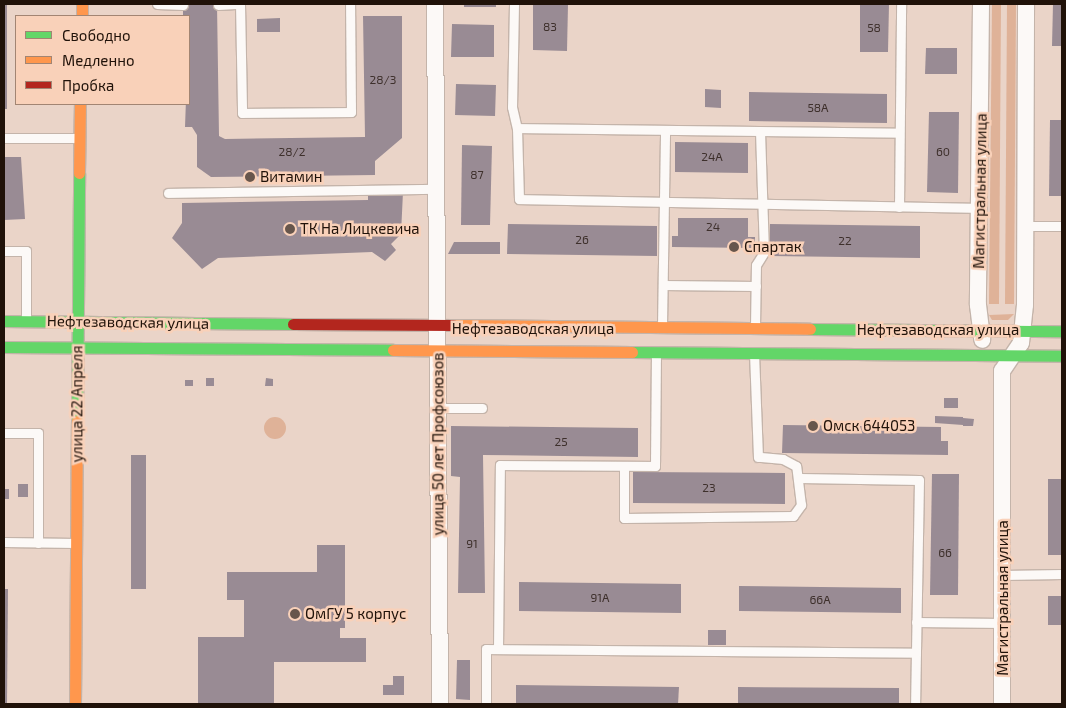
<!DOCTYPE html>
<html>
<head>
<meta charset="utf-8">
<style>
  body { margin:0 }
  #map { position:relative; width:1066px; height:708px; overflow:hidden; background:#ead4c8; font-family:"Exo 2",sans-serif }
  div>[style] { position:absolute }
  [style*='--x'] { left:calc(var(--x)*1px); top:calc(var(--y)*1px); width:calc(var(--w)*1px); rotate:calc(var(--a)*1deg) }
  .green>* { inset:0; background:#dfb298 }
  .round { border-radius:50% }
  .building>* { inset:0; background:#998b94 }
  .roads { filter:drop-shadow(1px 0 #c4b4aa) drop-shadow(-1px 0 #c4b4aa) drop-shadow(0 1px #c4b4aa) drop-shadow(0 -1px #c4b4aa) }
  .lane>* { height:9px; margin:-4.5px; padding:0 4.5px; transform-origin:4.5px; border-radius:4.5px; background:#fcf9f7 }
  .street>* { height:16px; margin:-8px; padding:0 8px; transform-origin:8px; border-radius:8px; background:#fcf9f7 }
  .fast>* { height:11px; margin:-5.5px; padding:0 5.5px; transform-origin:5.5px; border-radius:5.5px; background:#63d668 }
  .slow>* { height:11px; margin:-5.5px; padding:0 5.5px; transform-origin:5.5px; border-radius:5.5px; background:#ff974d }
  .jam>* { height:11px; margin:-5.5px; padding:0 5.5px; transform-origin:5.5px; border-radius:5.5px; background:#b3261e }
  .dots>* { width:14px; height:14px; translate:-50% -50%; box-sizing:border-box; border:2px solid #f9d1b9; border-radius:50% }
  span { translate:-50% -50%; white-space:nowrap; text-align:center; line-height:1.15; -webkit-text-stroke:5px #f9d1b9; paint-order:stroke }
  .number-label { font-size:12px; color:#3e302c }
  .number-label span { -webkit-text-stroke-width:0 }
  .poi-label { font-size:15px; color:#201209 }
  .left { translate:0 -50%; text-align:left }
  .street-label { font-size:15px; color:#201209 }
  .frame { position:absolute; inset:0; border:5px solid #201209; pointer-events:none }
  .legend { position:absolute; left:15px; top:15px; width:175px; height:90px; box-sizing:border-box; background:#f9d1b9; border:1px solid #a28573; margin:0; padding:6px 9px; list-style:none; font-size:15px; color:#201209 }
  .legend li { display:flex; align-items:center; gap:10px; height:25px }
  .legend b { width:25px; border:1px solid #a28573 }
</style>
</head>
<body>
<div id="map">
  <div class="green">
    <div style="clip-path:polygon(992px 4px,1001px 4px,999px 304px,989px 304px)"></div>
    <div style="clip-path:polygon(1007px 4px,1016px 4px,1014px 304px,1005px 304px)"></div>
    <div style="clip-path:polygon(1014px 314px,1008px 320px,992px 320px,989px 315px)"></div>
    <div class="round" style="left:264px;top:417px;width:22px;height:22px"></div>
  </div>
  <div class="building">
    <div style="clip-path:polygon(4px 4px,7px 4px,7px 109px,4px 109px)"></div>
    <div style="clip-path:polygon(183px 4px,217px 4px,219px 136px,225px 139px,365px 137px,363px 16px,402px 16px,402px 138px,375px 161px,375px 175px,211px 177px,197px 167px,197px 135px,192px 127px,185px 127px,189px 16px,183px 16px)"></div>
    <div style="clip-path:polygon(464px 4px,496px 4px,496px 7px,464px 7px)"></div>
    <div style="clip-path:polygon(533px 4px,568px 4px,567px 51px,533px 50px)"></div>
    <div style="clip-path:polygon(860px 4px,889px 4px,888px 52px,860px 52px)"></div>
    <div style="clip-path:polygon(1053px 4px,1062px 4px,1062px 46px,1052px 46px)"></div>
    <div style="clip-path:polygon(280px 18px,280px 32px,257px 32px,257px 19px)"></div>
    <div style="clip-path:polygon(452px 24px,494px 25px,494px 57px,451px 57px)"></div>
    <div style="clip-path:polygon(926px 48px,957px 48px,957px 74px,925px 74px)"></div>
    <div style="clip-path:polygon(456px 84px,496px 85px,495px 116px,455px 115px)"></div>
    <div style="clip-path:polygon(705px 89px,721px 90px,721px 108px,705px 107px)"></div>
    <div style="clip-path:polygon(749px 92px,887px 94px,887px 123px,749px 121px)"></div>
    <div style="clip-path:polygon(929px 112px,959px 112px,958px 193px,927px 192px)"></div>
    <div style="clip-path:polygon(1050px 120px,1062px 120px,1062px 196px,1049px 196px)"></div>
    <div style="clip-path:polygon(675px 142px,748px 143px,748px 173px,675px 172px)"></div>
    <div style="clip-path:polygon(462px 145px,492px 146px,490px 225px,461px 225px)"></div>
    <div style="clip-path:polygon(4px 157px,21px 157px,25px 219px,4px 220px)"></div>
    <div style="clip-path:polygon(368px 192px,403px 192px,401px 234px,391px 244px,396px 250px,385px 261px,372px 252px,218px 258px,202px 269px,172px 238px,182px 223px,182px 203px,368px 200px)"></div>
    <div style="clip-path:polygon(678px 218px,748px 218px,748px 237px,755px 237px,755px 248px,672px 247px,672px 236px,678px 236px)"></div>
    <div style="clip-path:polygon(508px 224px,657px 226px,657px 256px,507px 254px)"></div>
    <div style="clip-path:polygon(770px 224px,920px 226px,920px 258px,770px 256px)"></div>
    <div style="clip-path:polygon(454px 242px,500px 242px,500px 254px,448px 254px)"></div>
    <div style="clip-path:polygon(206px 378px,214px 378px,214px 386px,206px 386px)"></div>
    <div style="clip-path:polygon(266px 378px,273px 379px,273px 386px,265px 386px)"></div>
    <div style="clip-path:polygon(185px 380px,193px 380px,193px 386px,185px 386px)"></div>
    <div style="clip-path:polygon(944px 398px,958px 398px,958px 408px,944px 408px)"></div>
    <div style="clip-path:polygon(935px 416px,963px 417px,963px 425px,935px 423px)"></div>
    <div style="clip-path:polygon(963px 418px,974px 419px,973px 426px,963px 426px)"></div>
    <div style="clip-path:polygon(783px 425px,941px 427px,941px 441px,948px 441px,948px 455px,782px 453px)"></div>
    <div style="clip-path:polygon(451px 426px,638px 428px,638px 457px,483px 455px,485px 593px,458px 593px,460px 477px,451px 476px)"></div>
    <div style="clip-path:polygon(131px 455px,146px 455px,146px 589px,131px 589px)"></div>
    <div style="clip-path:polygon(633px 472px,785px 473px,785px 504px,633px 503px)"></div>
    <div style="clip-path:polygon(932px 474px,959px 474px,958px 595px,930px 595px)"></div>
    <div style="clip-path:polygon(1048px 479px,1062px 479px,1062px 555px,1048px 555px)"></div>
    <div style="clip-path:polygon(18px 484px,28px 484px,28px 497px,18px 497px)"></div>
    <div style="clip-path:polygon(4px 489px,9px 489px,9px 499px,4px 499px)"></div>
    <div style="clip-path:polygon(317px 545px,345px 545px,345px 628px,340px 628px,340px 638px,366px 638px,366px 662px,274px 662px,274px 704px,198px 704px,198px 637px,244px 637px,244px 600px,227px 600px,227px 572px,317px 572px)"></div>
    <div style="clip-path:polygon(519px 582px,681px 584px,681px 613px,519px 611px)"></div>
    <div style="clip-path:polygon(739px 586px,901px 588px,901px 613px,739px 611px)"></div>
    <div style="clip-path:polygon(4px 589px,8px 589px,7px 704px,4px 704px)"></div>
    <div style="clip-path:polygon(1048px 596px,1062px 596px,1062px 625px,1048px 625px)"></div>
    <div style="clip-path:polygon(708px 630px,726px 630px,726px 645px,708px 645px)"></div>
    <div style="clip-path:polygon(457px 660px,470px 660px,470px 700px,456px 699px)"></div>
    <div style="clip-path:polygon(393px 676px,404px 676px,404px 695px,383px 695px,383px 685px,393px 685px)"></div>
    <div style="clip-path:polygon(516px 685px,679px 687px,678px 704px,516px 704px)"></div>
    <div style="clip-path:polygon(738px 687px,899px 688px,899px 704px,738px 704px)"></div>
  </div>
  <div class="roads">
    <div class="lane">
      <div style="--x:157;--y:4;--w:26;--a:2"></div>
      <div style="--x:240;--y:4;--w:109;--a:88.9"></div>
      <div style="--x:242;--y:113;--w:109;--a:-0.5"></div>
      <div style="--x:351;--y:112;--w:108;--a:-90.5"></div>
      <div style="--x:514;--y:4;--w:103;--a:91.1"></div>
      <div style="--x:512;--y:107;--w:22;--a:77"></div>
      <div style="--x:517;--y:128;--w:71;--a:88.4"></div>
      <div style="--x:519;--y:199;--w:460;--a:1.1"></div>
      <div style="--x:218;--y:5;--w:22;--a:-3"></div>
      <div style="--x:517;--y:128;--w:382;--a:0.7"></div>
      <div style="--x:4;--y:138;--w:75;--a:0"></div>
      <div style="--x:168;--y:193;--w:265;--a:-0.9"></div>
      <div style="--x:899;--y:207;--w:203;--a:-89.4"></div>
      <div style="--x:1024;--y:226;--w:38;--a:0"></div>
      <div style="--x:4;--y:251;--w:22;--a:0"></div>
      <div style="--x:26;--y:251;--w:70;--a:90"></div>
      <div style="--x:663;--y:285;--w:93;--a:0.6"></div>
      <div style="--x:662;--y:326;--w:196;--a:-89.1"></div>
      <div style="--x:755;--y:327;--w:62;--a:-89.1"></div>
      <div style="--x:756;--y:265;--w:15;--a:-58"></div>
      <div style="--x:764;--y:252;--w:120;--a:-91.9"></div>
      <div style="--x:439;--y:408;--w:43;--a:0"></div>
      <div style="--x:4;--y:433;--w:34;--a:0"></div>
      <div style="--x:38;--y:433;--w:110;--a:90"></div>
      <div style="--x:624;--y:466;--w:52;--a:90"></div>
      <div style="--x:624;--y:518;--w:169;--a:-0.7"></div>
      <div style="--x:793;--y:516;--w:14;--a:-54"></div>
      <div style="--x:801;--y:505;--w:39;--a:-97"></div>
      <div style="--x:796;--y:466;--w:15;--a:-152"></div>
      <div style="--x:783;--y:459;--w:25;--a:-175"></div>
      <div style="--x:758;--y:457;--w:102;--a:-92.2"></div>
      <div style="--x:800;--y:478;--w:119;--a:1"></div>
      <div style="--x:919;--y:480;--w:224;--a:91"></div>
      <div style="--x:4;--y:542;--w:72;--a:0.8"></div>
      <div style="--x:1003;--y:575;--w:59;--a:-1"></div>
      <div style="--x:916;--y:622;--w:87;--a:0.7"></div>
      <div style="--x:498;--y:649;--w:184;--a:-89.4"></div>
      <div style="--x:500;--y:465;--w:155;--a:0.4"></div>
      <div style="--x:655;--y:466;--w:111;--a:-89.5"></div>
      <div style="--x:486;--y:704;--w:55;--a:-90"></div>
      <div style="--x:486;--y:649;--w:430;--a:0.5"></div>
    </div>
    <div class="street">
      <div style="--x:435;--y:4;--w:700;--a:89.59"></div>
      <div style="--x:981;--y:4;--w:301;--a:90.6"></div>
      <div style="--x:978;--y:305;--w:35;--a:83"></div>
      <div style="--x:1002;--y:704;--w:333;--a:-90"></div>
      <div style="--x:1002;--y:371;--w:34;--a:-56"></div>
      <div style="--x:1021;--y:343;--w:38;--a:-84"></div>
      <div style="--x:1025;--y:305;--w:301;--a:-89.8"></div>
    </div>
    <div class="fast">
      <div style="--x:4;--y:321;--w:289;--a:0.6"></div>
      <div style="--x:810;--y:329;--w:252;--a:0.5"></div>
      <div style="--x:4;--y:347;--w:389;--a:0.4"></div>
      <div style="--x:632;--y:352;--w:430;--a:0.5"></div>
      <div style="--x:77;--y:421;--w:248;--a:-89.5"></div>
    </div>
    <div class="slow">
      <div style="--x:82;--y:4;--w:12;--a:90"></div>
      <div style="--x:79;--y:173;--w:69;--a:-89.2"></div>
      <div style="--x:453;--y:325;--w:357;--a:0.6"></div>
      <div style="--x:393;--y:350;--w:239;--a:0.5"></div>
      <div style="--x:75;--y:704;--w:283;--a:-89.6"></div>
    </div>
    <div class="jam">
      <div style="--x:293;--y:324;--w:160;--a:0.4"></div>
    </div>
  </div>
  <div class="dots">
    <div style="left:250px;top:177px;background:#67564c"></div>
    <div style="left:290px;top:229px;background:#67564c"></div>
    <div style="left:734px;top:247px;background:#67564c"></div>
    <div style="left:813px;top:426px;background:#67564c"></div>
    <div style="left:295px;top:614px;background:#67564c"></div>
  </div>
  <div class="number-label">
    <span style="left:550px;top:27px">83</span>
    <span style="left:874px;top:28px">58</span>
    <span style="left:383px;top:80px">28/3</span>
    <span style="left:818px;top:108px">58А</span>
    <span style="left:292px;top:152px">28/2</span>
    <span style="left:943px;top:152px">60</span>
    <span style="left:712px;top:157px">24А</span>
    <span style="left:477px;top:175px">87</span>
    <span style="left:713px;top:227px">24</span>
    <span style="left:582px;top:240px">26</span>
    <span style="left:845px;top:241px">22</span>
    <span style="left:561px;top:442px">25</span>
    <span style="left:709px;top:488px">23</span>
    <span style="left:472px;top:544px">91</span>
    <span style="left:945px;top:553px">66</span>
    <span style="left:600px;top:598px">91А</span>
    <span style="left:820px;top:600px">66А</span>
  </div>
  <div class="poi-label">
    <span class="left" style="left:260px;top:177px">Витамин</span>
    <span class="left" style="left:300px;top:229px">ТК На Лицкевича</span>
    <span class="left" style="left:744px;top:247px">Спартак</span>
    <span class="left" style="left:823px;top:426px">Омск 644053</span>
    <span class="left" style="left:305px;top:614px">ОмГУ 5 корпус</span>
  </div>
  <div class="street-label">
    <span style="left:980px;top:191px;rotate:-89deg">Магистральная улица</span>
    <span style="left:128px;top:322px;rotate:1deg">Нефтезаводская улица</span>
    <span style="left:533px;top:329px">Нефтезаводская улица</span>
    <span style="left:938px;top:330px">Нефтезаводская улица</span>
    <span style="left:77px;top:404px;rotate:-90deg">улица 22 Апреля</span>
    <span style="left:438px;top:444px;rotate:-90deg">улица 50 лет Профсоюзов</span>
    <span style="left:1003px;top:598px;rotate:-90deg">Магистральная улица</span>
  </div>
  <div class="frame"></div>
  <ul class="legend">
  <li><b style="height:6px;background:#63d668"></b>Свободно</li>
  <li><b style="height:6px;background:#ff974d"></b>Медленно</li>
  <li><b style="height:6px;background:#b3261e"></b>Пробка</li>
  </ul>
</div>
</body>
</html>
